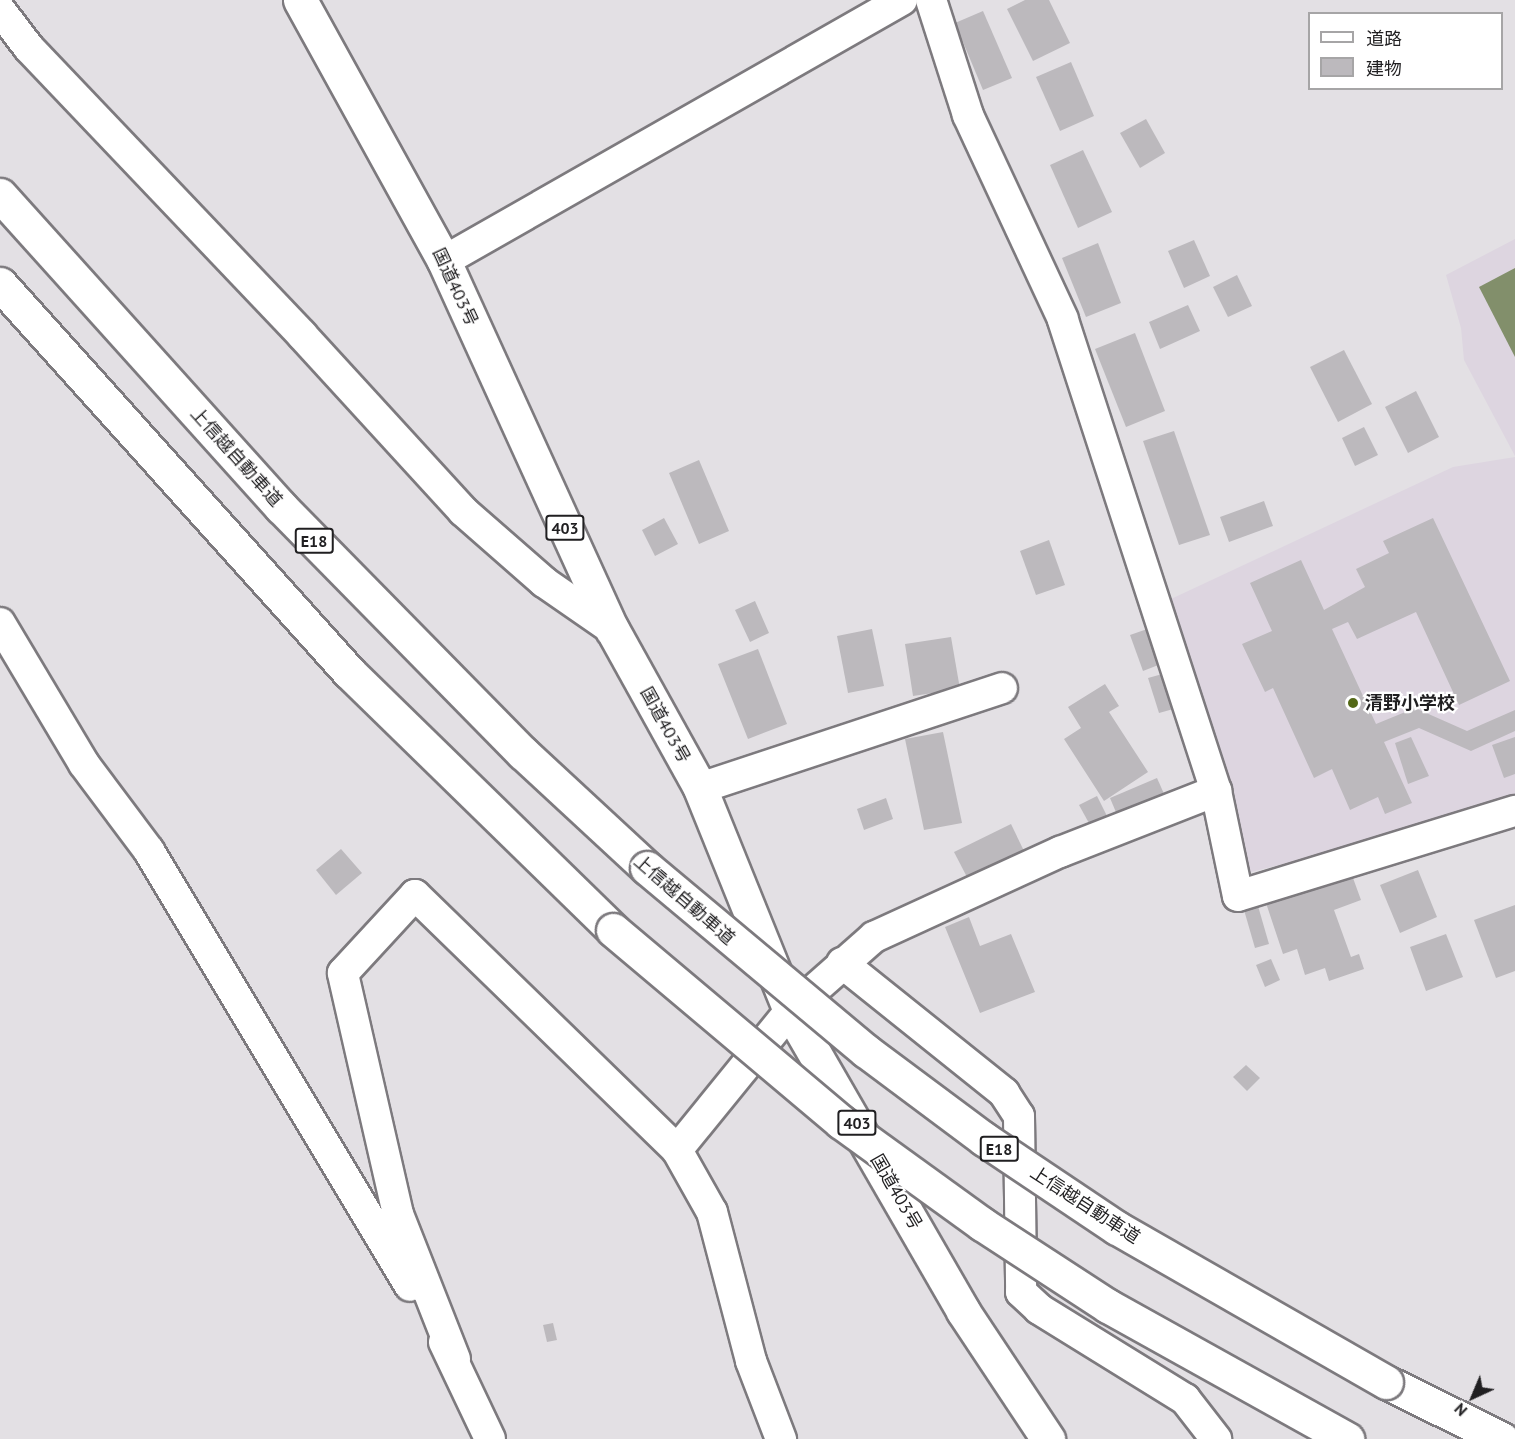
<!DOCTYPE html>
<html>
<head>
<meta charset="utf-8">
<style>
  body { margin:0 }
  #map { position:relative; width:1515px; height:1439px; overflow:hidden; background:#e3e0e4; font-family:"PT Sans","Noto Sans JP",sans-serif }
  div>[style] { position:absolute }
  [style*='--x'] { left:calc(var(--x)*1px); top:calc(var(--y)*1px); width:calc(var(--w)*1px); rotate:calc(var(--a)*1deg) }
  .built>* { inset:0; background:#ddd5e0 }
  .water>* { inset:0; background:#828f6b }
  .building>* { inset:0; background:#bcb9bd }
  .roads { filter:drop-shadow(2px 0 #7d7a7e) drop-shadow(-2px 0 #7d7a7e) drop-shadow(0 2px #7d7a7e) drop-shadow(0 -2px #7d7a7e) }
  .minor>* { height:30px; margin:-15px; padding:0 15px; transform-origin:15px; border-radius:15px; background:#fff }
  .trunk>* { height:33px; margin:-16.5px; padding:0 16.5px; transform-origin:16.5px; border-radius:16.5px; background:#fff }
  .motorway>* { height:33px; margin:-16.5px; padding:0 16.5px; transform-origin:16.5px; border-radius:16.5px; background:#fff }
  .bridges { filter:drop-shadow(2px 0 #7d7a7e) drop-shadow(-2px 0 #7d7a7e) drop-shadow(0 2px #7d7a7e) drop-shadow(0 -2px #7d7a7e) }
  .motorway-bridge>* { height:33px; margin:-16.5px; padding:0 16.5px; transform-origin:16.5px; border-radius:16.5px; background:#fff }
  .dots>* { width:16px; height:16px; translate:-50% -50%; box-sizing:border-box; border:3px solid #fff; border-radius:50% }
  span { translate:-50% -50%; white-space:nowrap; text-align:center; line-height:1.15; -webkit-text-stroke:4.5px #fff; paint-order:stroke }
  .shield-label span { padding:2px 4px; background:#fff; border:2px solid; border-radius:4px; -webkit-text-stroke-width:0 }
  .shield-label { font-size:16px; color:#201f21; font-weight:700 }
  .street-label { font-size:18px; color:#201f21 }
  .poi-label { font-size:18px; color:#201f21; font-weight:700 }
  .left { translate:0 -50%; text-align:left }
  .legend { position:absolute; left:1308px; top:12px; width:195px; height:78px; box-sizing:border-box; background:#fff; border:2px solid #a6a5a6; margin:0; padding:8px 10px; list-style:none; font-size:18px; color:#201f21 }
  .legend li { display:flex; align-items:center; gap:12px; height:30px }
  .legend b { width:30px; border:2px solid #a6a5a6 }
  .north { position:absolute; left:1443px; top:1367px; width:60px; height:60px; -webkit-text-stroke:4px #fff; paint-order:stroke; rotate:224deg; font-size:16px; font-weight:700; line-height:24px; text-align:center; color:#201f21 }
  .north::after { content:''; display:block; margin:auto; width:21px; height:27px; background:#201f21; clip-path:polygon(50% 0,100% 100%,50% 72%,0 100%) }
</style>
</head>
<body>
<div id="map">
  <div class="built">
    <div style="clip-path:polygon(1515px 239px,1515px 456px,1464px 360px,1461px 328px,1446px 275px)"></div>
    <div style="clip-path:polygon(1515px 457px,1515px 800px,1396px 836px,1251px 872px,1156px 606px,1453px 467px)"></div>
  </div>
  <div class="water">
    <div style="clip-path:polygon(1515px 268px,1515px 357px,1479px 287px)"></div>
  </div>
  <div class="building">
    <div style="clip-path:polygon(1025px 0,1049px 0,1070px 43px,1033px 61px,1007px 9px)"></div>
    <div style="clip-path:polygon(983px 11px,1012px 78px,983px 90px,955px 23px)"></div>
    <div style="clip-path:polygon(1071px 62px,1094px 116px,1060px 131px,1036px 77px)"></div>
    <div style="clip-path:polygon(1146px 119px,1165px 153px,1140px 168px,1120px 133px)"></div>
    <div style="clip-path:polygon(1083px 150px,1112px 212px,1078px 228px,1050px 165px)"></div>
    <div style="clip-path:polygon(1194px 240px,1210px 276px,1184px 288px,1168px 251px)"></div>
    <div style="clip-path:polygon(1098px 243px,1121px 303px,1086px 317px,1062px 258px)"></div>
    <div style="clip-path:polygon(1237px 275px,1252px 306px,1228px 317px,1213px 287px)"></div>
    <div style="clip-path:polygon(1188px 305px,1200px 331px,1160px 349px,1149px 322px)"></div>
    <div style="clip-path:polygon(1135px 333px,1165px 411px,1126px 427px,1095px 349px)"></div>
    <div style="clip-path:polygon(1344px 350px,1372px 404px,1338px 422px,1310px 367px)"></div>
    <div style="clip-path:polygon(1416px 391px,1439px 437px,1408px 453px,1385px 407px)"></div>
    <div style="clip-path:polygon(1364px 427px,1378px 455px,1355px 466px,1342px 438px)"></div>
    <div style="clip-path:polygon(1174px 431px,1210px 535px,1179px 545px,1143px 441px)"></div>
    <div style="clip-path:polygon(699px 460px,729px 531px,699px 544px,669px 473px)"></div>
    <div style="clip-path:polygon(1264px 501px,1273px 526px,1229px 542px,1220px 517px)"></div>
    <div style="clip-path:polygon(664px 518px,678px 544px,655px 556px,642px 530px)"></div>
    <div style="clip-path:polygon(1433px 518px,1510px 681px,1459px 705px,1416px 612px,1357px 639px,1348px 622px,1332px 629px,1376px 724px,1415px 708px,1467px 731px,1515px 710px,1515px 731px,1471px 751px,1419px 728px,1384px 742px,1412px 803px,1385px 814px,1378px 797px,1350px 810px,1332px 769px,1314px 778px,1273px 688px,1265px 692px,1242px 644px,1272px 631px,1250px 583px,1301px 560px,1324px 610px,1365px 587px,1356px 569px,1389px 553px,1383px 541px)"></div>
    <div style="clip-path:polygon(1049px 540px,1065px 585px,1036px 595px,1020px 551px)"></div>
    <div style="clip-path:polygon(755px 601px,769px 633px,750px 642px,735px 610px)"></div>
    <div style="clip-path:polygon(1153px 627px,1166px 662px,1143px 671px,1130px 635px)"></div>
    <div style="clip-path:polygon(872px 629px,884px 686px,848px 693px,837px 636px)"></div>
    <div style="clip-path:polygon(951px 637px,960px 689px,913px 696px,905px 644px)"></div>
    <div style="clip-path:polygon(758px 649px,787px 724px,748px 739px,718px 664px)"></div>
    <div style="clip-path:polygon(1166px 673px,1177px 708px,1159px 713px,1148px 678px)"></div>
    <div style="clip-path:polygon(1105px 684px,1119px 706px,1109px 712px,1148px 772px,1104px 801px,1064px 739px,1081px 728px,1068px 707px)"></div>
    <div style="clip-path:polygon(943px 732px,962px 823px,924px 830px,905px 739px)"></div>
    <div style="clip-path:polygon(1411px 737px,1429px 776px,1408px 784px,1395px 743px)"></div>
    <div style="clip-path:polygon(1515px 737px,1515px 774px,1504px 778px,1492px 745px)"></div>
    <div style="clip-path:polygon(1157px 778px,1165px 796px,1118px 817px,1110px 798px)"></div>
    <div style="clip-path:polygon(1097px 796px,1107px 816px,1090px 825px,1079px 805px)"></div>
    <div style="clip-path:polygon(886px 798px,893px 819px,864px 830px,857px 809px)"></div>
    <div style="clip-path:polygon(1011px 824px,1024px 851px,968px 879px,954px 852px)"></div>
    <div style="clip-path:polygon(341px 849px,362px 873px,336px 895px,316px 870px)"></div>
    <div style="clip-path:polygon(1418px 870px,1437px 917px,1400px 933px,1380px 885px)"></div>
    <div style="clip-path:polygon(1353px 878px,1361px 900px,1334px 910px,1351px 957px,1359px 954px,1364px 969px,1329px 981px,1325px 968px,1305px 975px,1297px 949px,1283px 954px,1266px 903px,1324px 883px,1326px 887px)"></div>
    <div style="clip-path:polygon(1515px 905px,1515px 971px,1496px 978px,1474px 920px)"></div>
    <div style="clip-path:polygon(1258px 906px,1269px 944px,1255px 948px,1244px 910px)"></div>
    <div style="clip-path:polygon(969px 917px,980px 946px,1011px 934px,1035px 992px,980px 1013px,945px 927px)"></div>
    <div style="clip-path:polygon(1446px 934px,1463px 977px,1426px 991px,1410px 947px)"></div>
    <div style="clip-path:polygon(1271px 959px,1280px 980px,1265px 987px,1256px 965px)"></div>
    <div style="clip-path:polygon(1246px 1065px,1260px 1078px,1247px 1091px,1233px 1077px)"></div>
    <div style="clip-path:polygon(553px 1323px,557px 1340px,547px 1342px,543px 1325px)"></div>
  </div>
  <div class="roads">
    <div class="minor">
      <div style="--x:0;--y:10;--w:48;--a:52.7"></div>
      <div style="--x:29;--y:48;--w:396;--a:46.4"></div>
      <div style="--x:302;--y:335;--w:239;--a:47.5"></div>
      <div style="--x:463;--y:511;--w:108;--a:41.2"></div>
      <div style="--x:544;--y:582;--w:83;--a:34.7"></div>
      <div style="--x:444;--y:261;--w:527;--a:-29.68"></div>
      <div style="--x:0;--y:623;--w:164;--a:59.2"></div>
      <div style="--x:84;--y:764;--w:109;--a:53.2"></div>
      <div style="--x:149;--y:851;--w:507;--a:59.04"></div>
      <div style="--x:700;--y:788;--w:318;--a:-18.3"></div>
      <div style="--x:1216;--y:791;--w:107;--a:78.2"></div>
      <div style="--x:1238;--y:896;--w:290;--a:-17.1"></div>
      <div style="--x:842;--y:963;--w:208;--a:38.7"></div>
      <div style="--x:1004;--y:1093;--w:27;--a:57"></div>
      <div style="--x:1019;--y:1116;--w:176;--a:89.3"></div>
      <div style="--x:1021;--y:1292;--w:25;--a:43"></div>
      <div style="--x:1039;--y:1309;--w:172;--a:31.7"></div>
      <div style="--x:1185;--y:1399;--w:51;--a:52.2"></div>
      <div style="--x:677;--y:1150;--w:179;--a:-50.9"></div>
      <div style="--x:790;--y:1011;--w:112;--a:-41.4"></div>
      <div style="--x:874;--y:937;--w:205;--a:-24.6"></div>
      <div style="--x:1060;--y:852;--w:168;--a:-21.4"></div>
      <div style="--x:1216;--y:791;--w:496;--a:-108"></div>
      <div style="--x:1063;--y:319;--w:225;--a:-115"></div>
      <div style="--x:968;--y:115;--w:121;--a:-107.8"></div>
      <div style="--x:444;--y:1342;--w:107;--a:64.6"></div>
      <div style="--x:455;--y:1359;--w:156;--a:-111.5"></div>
      <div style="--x:398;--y:1214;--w:247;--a:-102.9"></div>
      <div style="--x:343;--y:973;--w:106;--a:-47.3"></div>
      <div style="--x:415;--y:895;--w:366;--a:44.2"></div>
      <div style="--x:677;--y:1150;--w:71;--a:60.6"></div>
      <div style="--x:712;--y:1212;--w:154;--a:75.3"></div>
      <div style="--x:751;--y:1361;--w:84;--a:69"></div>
    </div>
    <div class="trunk">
      <div style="--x:300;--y:0;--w:298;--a:61.1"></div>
      <div style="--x:444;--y:261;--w:405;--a:65.5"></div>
      <div style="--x:612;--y:629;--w:182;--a:61"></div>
      <div style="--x:700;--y:788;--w:240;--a:68"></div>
      <div style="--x:790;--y:1011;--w:346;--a:60"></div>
      <div style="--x:963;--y:1311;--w:154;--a:56.4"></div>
    </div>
    <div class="motorway">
      <div style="--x:0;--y:195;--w:420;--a:48"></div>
      <div style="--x:281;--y:507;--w:345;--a:45.5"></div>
      <div style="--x:523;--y:753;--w:169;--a:42.8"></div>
      <div style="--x:0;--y:284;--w:522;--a:48.03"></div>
      <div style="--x:349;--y:672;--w:369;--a:44.3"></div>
      <div style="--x:1386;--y:1382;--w:129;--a:26.2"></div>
    </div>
  </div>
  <div class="bridges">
    <div class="motorway-bridge">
      <div style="--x:647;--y:868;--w:285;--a:39.9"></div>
      <div style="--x:866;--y:1051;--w:147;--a:36.7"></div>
      <div style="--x:984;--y:1139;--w:160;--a:33.8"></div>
      <div style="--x:1117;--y:1228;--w:310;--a:29.8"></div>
      <div style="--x:613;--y:930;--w:298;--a:40.1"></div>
      <div style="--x:841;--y:1122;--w:174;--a:35.9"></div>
      <div style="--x:982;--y:1224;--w:150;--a:33.1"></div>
      <div style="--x:1108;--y:1306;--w:274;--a:29.1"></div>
    </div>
  </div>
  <div class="dots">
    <div style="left:1353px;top:703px;background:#536816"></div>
  </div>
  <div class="shield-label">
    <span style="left:565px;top:528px">403</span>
    <span style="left:314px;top:541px">E18</span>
    <span style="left:857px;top:1123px">403</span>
    <span style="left:999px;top:1149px">E18</span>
  </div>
  <div class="street-label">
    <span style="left:455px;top:287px;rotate:65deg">国道403号</span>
    <span style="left:236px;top:457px;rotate:48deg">上信越自動車道</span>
    <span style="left:665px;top:725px;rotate:61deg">国道403号</span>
    <span style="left:684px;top:900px;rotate:41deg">上信越自動車道</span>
    <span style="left:896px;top:1192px;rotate:60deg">国道403号</span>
    <span style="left:1085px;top:1205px;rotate:33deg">上信越自動車道</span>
  </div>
  <div class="poi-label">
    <span class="left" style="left:1365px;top:703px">清野小学校</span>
  </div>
  <ul class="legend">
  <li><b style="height:8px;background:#fff"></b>道路</li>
  <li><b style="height:16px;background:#bcb9bd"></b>建物</li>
  </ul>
  <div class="north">N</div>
</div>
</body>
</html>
